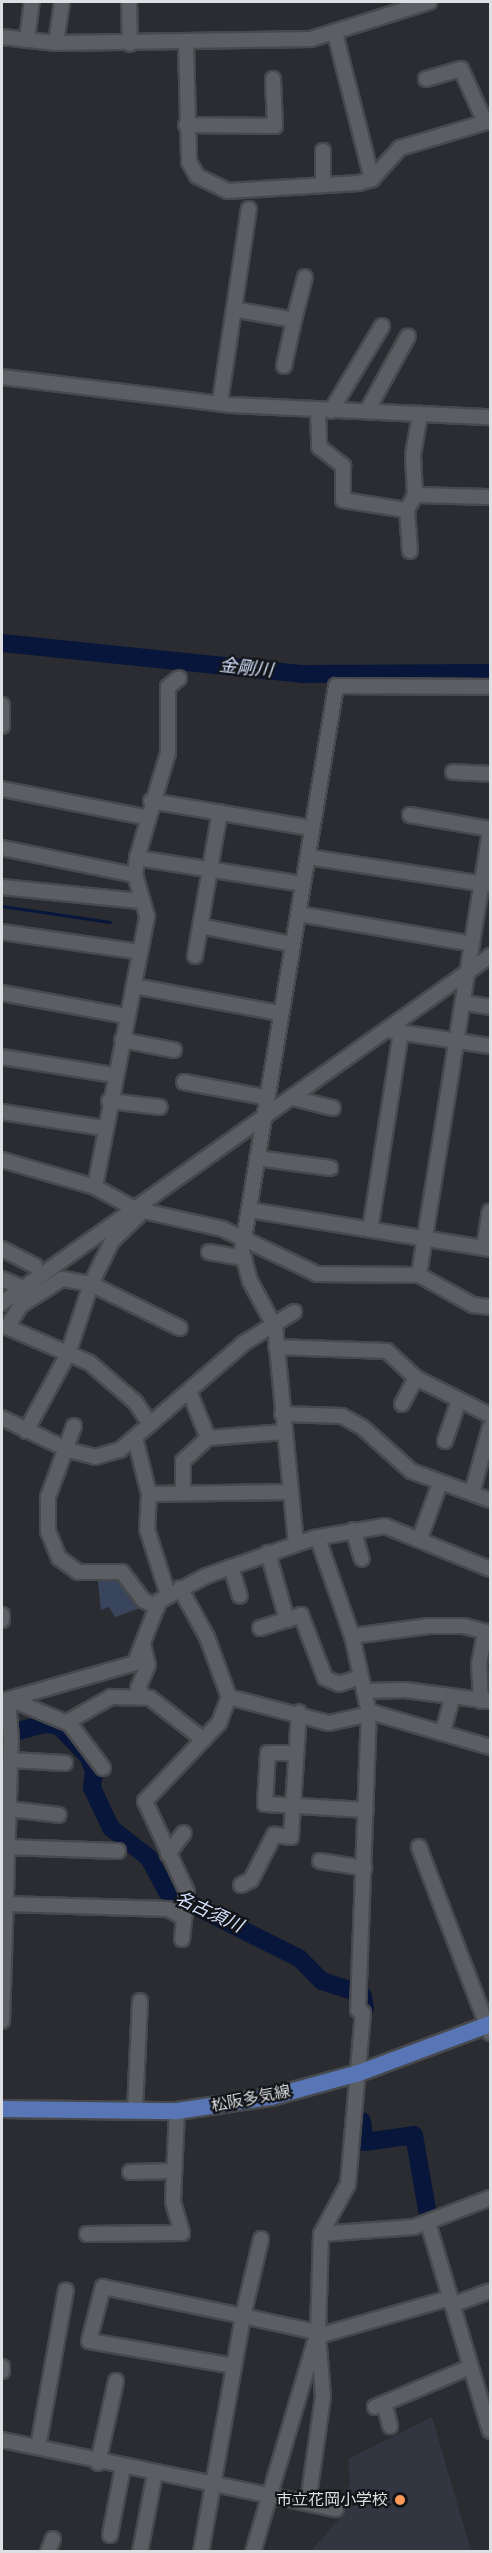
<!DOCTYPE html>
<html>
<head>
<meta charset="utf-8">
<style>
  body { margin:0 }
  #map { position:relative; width:492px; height:2553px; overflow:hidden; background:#2a2c31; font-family:"Roboto Condensed","Noto Sans JP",sans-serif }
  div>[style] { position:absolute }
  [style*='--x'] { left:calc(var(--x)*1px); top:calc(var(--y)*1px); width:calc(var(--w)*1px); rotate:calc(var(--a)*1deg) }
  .built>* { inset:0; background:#313640 }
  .green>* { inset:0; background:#39455d }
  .stream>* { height:3px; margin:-1.5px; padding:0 1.5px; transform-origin:1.5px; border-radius:1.5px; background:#07163a }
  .river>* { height:18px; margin:-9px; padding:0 9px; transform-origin:9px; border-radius:9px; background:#07163a }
  .roads { filter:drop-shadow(2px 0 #47494d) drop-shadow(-2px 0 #47494d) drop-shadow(0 2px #47494d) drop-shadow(0 -2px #47494d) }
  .minor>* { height:14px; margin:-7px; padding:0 7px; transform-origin:7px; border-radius:7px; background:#5b5e63 }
  .major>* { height:16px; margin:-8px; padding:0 8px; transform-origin:8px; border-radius:8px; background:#5876b6 }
  .dots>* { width:16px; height:16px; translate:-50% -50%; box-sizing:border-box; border:3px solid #131417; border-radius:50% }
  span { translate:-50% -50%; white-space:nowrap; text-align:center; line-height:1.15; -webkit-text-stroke:4.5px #131417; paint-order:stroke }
  .street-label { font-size:16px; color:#dddfe2 }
  .poi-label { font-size:16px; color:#dddfe2 }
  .right { translate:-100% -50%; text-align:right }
  .water-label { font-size:18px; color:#d4e3ff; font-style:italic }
  .frame { position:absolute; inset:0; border:3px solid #dddfe2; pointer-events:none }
</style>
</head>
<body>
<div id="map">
  <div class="built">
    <div style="clip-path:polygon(432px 2417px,471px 2551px,310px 2552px,340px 2518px,350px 2482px,348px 2459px)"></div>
  </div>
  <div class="green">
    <div style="clip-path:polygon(97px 1574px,120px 1577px,146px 1606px,115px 1617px,109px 1607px,101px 1610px)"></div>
  </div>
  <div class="stream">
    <div style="--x:2;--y:906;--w:109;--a:8.4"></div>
  </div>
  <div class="river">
    <div style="--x:2;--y:643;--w:303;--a:5.9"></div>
    <div style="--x:303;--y:674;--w:187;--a:-0.3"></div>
    <div style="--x:2;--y:1735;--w:44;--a:-14.3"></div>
    <div style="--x:45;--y:1724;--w:14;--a:8"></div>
    <div style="--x:59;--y:1726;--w:42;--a:46"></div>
    <div style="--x:88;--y:1756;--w:16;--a:68"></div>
    <div style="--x:94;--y:1771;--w:17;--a:97"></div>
    <div style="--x:92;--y:1788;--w:44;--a:64.6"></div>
    <div style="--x:111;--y:1828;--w:48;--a:38.3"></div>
    <div style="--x:149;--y:1858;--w:38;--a:62"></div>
    <div style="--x:167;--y:1892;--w:148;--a:26.6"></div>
    <div style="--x:299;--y:1958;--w:33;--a:45"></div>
    <div style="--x:322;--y:1981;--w:35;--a:18"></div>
    <div style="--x:363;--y:1996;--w:12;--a:81"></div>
    <div style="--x:362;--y:2121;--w:21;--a:82"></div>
    <div style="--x:365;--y:2142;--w:49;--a:-8.1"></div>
    <div style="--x:414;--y:2135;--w:81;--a:80.1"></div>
  </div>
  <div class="roads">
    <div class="minor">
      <div style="--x:129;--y:2;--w:42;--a:88.6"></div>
      <div style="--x:335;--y:33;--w:151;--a:75.8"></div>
      <div style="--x:2;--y:37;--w:54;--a:6.3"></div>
      <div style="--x:56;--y:43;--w:255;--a:-0.9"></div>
      <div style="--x:311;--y:39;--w:124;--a:-17.4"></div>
      <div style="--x:27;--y:40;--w:38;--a:-83"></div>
      <div style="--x:56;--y:43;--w:41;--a:-81.7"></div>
      <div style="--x:186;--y:44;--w:118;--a:88.5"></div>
      <div style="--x:189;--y:162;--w:16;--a:60"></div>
      <div style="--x:197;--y:176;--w:34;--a:26"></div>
      <div style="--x:228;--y:191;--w:131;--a:-3.5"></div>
      <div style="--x:359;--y:183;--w:14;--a:-17"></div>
      <div style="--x:372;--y:179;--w:42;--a:-47.9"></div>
      <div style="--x:400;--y:148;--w:94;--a:-16.7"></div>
      <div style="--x:426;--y:79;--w:36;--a:-16"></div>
      <div style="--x:461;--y:69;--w:58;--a:65.6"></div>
      <div style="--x:186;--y:125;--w:89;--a:0.6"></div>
      <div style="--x:275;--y:126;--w:47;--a:-92.4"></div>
      <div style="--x:323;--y:184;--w:33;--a:-90"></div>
      <div style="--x:238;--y:310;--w:57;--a:10.1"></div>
      <div style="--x:294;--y:320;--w:44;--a:-75.7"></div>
      <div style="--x:284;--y:366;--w:47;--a:-77.7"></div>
      <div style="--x:2;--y:377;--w:231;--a:7"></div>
      <div style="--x:231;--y:405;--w:259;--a:2.7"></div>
      <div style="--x:220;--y:402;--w:195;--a:-81.5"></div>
      <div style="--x:318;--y:410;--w:37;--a:88"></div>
      <div style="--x:319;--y:447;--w:31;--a:38"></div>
      <div style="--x:343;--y:466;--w:34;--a:90"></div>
      <div style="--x:343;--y:500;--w:65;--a:8.9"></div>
      <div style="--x:331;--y:411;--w:99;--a:-59"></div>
      <div style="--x:367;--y:411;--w:85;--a:-61.3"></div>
      <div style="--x:415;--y:495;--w:40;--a:-92.9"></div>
      <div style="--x:413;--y:455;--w:42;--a:-80.3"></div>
      <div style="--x:410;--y:551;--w:41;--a:-94.2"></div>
      <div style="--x:407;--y:510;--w:17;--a:-62"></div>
      <div style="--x:415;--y:495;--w:75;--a:1.5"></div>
      <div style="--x:2;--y:705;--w:21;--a:90"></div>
      <div style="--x:453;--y:772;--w:37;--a:3"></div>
      <div style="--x:2;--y:789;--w:146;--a:11.1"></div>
      <div style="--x:151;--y:801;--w:162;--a:9.6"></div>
      <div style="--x:410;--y:815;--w:81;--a:9.9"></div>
      <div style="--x:490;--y:831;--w:450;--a:99.1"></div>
      <div style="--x:419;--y:1275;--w:62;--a:29.1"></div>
      <div style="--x:473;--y:1305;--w:17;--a:7"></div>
      <div style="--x:2;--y:848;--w:136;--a:11.5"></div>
      <div style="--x:308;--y:857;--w:184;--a:8.7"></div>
      <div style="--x:137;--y:858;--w:168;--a:8.9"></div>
      <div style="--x:2;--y:887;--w:138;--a:5.8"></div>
      <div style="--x:299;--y:914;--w:176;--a:9.8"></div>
      <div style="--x:200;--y:926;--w:94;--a:11.1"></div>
      <div style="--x:2;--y:932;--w:139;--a:8.2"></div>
      <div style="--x:195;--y:956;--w:146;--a:-80.2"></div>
      <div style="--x:134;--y:986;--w:147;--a:10.5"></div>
      <div style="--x:2;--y:993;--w:126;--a:10.5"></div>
      <div style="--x:465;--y:1003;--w:25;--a:9"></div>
      <div style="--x:392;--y:1031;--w:99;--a:8.7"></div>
      <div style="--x:122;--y:1040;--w:53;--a:10.9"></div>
      <div style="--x:2;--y:1057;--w:112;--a:9.2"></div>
      <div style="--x:184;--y:1082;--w:81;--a:10.6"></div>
      <div style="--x:293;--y:1098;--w:41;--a:14"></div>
      <div style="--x:109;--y:1101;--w:51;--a:6.7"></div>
      <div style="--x:2;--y:1112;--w:102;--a:9"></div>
      <div style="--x:257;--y:1158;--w:74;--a:7.8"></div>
      <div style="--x:2;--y:1160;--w:97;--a:16.2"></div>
      <div style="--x:95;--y:1187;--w:46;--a:28.8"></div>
      <div style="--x:135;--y:1209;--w:8;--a:67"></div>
      <div style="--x:138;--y:1216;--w:36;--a:136"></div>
      <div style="--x:112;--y:1241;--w:48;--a:116"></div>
      <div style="--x:91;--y:1284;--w:29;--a:-170"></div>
      <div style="--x:62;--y:1279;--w:49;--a:147.6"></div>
      <div style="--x:21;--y:1305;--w:26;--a:122"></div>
      <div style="--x:7;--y:1327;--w:90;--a:23.4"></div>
      <div style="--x:90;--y:1363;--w:60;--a:40.9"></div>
      <div style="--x:135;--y:1402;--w:24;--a:55"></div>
      <div style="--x:95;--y:1187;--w:276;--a:-79.1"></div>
      <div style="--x:147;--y:916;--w:43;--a:-106.3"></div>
      <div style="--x:135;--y:875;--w:17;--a:-83"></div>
      <div style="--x:137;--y:858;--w:109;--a:-73.6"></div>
      <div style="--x:168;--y:753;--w:66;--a:-90"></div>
      <div style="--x:168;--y:687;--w:14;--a:-39"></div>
      <div style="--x:135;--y:1209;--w:90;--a:12.8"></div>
      <div style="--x:223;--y:1229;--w:104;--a:25.6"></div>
      <div style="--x:317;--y:1274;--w:102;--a:0.6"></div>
      <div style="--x:249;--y:1210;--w:244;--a:9.2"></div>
      <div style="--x:370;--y:1230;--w:200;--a:-81.1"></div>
      <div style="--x:484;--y:1248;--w:37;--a:-81"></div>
      <div style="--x:2;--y:1249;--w:37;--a:27"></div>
      <div style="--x:209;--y:1252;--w:36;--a:10"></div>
      <div style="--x:2;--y:1279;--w:23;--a:23"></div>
      <div style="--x:2;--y:1303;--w:599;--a:-35.42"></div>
      <div style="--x:276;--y:1347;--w:111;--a:2.1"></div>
      <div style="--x:387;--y:1351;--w:40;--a:43"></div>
      <div style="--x:416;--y:1378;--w:83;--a:26.6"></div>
      <div style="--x:189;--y:1391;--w:51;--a:68"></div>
      <div style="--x:208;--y:1438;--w:76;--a:-4.5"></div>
      <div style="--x:402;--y:1404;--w:30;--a:-62"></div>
      <div style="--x:282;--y:1414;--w:60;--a:1.9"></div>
      <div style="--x:342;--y:1416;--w:23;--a:29"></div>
      <div style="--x:362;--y:1427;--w:66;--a:41.9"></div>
      <div style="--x:411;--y:1471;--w:84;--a:20.2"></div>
      <div style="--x:2;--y:1418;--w:69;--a:25.8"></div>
      <div style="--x:74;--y:1426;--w:76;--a:110.1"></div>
      <div style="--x:48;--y:1497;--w:34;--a:90"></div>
      <div style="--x:48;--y:1531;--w:29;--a:68"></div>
      <div style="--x:59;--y:1558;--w:24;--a:36"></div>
      <div style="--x:78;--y:1572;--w:44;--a:0"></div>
      <div style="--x:122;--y:1572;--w:35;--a:53"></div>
      <div style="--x:143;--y:1600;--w:16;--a:27"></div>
      <div style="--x:26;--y:1431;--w:88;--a:-61.4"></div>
      <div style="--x:68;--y:1354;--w:74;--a:-71.8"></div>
      <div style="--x:91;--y:1284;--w:99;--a:26.3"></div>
      <div style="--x:135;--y:1438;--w:58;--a:76"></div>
      <div style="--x:149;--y:1494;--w:140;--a:-0.8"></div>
      <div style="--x:445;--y:1441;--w:40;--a:-71.1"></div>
      <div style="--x:64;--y:1449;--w:32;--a:14"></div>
      <div style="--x:95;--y:1457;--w:26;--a:-16"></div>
      <div style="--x:120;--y:1450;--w:164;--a:-40.8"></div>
      <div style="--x:244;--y:1343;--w:59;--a:-31.8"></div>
      <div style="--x:183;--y:1493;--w:32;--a:-90"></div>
      <div style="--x:183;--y:1461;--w:34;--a:-43"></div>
      <div style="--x:472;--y:1493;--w:68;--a:-74.7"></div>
      <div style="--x:149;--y:1494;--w:35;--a:93"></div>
      <div style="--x:147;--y:1529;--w:69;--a:72.3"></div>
      <div style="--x:353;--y:1530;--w:30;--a:73"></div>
      <div style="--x:420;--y:1538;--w:59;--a:-70"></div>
      <div style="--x:296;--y:1544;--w:218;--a:-95.5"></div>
      <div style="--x:275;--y:1327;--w:52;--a:-118.5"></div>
      <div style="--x:250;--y:1281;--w:31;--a:-105"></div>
      <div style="--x:242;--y:1251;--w:573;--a:-80.55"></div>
      <div style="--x:336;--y:686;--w:154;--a:0.4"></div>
      <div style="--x:231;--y:1567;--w:30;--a:73"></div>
      <div style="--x:180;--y:1588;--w:56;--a:61.1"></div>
      <div style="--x:207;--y:1637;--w:64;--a:69.9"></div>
      <div style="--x:2;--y:1620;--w:5;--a:-90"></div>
      <div style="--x:287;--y:1620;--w:15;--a:-20"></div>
      <div style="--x:301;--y:1615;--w:67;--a:69.1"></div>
      <div style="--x:325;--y:1678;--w:15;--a:23"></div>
      <div style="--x:339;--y:1684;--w:23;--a:-18"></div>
      <div style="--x:260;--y:1628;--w:28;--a:-17"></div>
      <div style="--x:287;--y:1620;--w:70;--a:-105.8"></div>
      <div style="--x:352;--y:1636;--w:78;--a:-7.4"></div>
      <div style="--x:429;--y:1626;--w:35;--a:0"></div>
      <div style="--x:464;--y:1626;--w:27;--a:15"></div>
      <div style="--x:144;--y:1648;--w:17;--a:77"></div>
      <div style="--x:148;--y:1665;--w:25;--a:113"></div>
      <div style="--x:138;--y:1688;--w:12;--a:55"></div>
      <div style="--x:364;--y:1691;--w:41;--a:-1.4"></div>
      <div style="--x:405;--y:1690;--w:86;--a:7.4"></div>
      <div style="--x:12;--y:1700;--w:63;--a:22.5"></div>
      <div style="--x:70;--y:1724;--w:55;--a:53.1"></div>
      <div style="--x:2;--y:1701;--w:138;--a:-15.9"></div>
      <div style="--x:135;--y:1663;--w:66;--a:-68.8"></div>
      <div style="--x:159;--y:1601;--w:53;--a:-28"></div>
      <div style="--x:206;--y:1576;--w:114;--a:-19.4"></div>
      <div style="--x:314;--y:1538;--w:72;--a:-9.6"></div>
      <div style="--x:385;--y:1526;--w:113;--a:22.3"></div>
      <div style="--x:481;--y:1701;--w:37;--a:-93"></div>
      <div style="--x:479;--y:1664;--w:33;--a:-79"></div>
      <div style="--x:67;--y:1722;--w:51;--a:-29.6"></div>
      <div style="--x:111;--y:1697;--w:39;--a:1"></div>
      <div style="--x:150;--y:1698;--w:68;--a:37.9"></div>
      <div style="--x:444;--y:1728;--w:31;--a:-75"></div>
      <div style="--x:296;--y:1753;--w:28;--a:180"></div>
      <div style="--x:268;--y:1753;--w:51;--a:93.4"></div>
      <div style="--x:265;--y:1804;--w:101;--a:3.4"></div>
      <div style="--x:11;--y:1760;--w:54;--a:3.2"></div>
      <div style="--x:9;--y:1809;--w:50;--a:6.8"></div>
      <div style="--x:8;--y:1847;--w:110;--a:2.1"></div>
      <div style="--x:419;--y:1847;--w:199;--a:69.1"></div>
      <div style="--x:168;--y:1854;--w:26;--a:-53"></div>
      <div style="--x:320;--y:1861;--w:45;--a:9"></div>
      <div style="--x:241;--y:1885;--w:11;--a:-27"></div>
      <div style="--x:251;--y:1880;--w:51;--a:-62.9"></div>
      <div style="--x:274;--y:1835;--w:17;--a:7"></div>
      <div style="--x:291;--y:1837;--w:125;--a:-86.3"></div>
      <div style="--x:6;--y:1904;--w:162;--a:1.8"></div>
      <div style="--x:168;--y:1909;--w:18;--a:29"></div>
      <div style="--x:182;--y:1939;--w:47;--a:-83.9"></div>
      <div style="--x:187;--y:1892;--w:100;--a:-114.8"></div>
      <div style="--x:145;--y:1801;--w:108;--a:-46.5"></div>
      <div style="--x:219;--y:1723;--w:28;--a:-69"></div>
      <div style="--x:229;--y:1697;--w:103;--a:14.6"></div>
      <div style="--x:329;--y:1723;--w:46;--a:-12.5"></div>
      <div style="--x:374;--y:1713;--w:121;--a:16.3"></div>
      <div style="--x:2;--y:2021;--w:281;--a:-88.2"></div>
      <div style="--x:11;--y:1740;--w:40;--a:-94.3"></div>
      <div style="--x:135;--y:2111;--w:110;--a:-87.4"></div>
      <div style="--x:130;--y:2172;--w:44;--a:-1.3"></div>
      <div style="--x:428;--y:2223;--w:217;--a:73.4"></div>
      <div style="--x:87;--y:2234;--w:95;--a:-0.6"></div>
      <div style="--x:182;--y:2233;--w:33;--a:-106"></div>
      <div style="--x:173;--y:2201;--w:90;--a:-87.5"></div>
      <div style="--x:321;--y:2234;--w:93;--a:-4.3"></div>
      <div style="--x:414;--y:2227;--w:81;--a:-20.9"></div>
      <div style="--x:452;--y:2305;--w:40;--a:-20.2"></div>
      <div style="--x:234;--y:2366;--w:147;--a:-170.2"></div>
      <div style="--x:89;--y:2341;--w:56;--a:-75.5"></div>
      <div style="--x:103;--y:2287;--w:143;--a:11.7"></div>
      <div style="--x:243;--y:2316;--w:79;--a:-76.8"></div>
      <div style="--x:2;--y:2371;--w:4;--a:-90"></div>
      <div style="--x:384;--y:2403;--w:24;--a:75"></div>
      <div style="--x:375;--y:2407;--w:103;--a:-22.8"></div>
      <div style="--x:2;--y:2440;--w:341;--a:11.7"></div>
      <div style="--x:38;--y:2447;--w:159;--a:-79.9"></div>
      <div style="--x:98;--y:2463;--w:84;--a:-77.6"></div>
      <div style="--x:308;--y:2502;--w:106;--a:-81.9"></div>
      <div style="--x:323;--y:2397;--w:63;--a:-94.5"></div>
      <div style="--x:110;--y:2535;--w:69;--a:-79.2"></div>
      <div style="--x:48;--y:2552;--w:14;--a:-69"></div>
      <div style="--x:140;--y:2552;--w:80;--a:-79.2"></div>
      <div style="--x:201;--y:2552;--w:240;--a:-79.9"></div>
      <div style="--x:243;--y:2316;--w:84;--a:12.4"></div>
      <div style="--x:325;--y:2334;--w:130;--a:-16.1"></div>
      <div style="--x:253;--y:2552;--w:230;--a:-73.6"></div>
      <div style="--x:318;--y:2331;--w:97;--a:-88.2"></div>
      <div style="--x:321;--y:2234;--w:57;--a:-61.6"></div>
      <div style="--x:348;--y:2184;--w:172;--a:-85"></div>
      <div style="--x:363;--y:2013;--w:6;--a:-149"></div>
      <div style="--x:358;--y:2010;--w:297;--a:-87.9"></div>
      <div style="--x:369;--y:1713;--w:79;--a:-102.4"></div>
      <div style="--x:352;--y:1636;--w:103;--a:-109.3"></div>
    </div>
    <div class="major">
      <div style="--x:2;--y:2109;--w:175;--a:0.7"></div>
      <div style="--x:177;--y:2111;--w:95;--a:-8.5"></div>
      <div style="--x:271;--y:2097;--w:91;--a:-15.3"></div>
      <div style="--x:359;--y:2073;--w:140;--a:-20.5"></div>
    </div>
  </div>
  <div class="dots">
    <div style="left:400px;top:2500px;background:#fe9c57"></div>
  </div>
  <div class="street-label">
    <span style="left:251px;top:2099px;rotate:-11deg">松阪多気線</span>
  </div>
  <div class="poi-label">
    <span class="right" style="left:388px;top:2500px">市立花岡小学校</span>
  </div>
  <div class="water-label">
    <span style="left:246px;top:668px;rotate:6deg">金剛川</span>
    <span style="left:209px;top:1912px;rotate:25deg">名古須川</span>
  </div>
  <div class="frame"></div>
</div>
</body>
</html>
